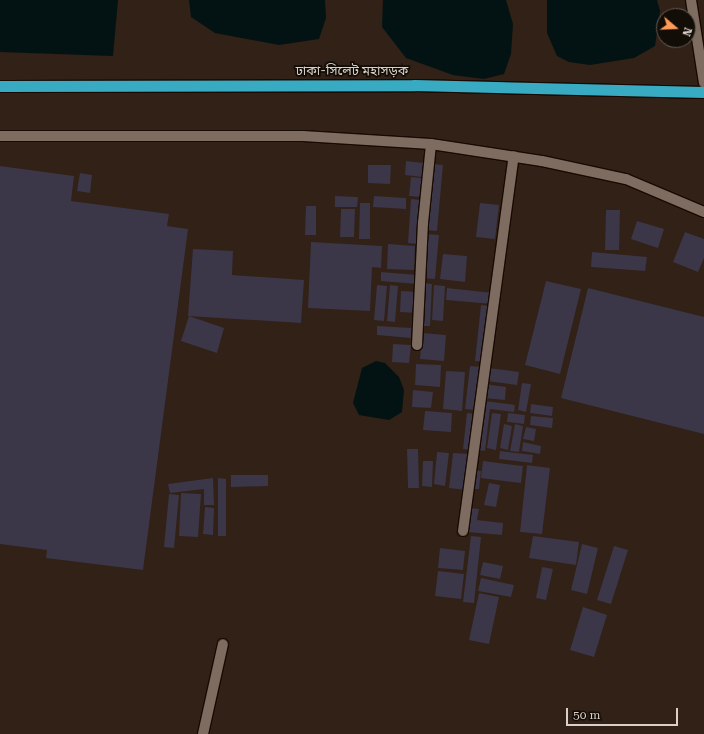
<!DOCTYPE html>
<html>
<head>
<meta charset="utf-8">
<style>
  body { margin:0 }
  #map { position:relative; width:704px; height:734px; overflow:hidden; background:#312116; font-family:"Roboto Serif","Noto Sans Bengali",serif }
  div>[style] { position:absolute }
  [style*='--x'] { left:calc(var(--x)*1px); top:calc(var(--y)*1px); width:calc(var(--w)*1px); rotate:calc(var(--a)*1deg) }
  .water>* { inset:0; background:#031313 }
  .building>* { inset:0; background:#3b3648 }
  .roads { filter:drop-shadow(1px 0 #180a03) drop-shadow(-1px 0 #180a03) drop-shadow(0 1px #180a03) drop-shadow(0 -1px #180a03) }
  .minor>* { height:10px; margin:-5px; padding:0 5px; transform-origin:5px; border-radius:5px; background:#7f6c60 }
  .trunk>* { height:11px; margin:-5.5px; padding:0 5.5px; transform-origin:5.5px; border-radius:5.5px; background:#38abc2 }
  span { translate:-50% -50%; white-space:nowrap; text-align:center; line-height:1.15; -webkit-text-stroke:3.5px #130d08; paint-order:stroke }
  .street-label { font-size:13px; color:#dad0c8 }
  .north { position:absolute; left:656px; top:8px; width:40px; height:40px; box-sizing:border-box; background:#130d08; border:1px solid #635b55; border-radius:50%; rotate:109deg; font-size:11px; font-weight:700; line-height:16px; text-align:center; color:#dad0c8 }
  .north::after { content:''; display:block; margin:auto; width:14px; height:18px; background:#fe9c57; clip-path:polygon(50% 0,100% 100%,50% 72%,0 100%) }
  .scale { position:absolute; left:566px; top:708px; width:112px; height:18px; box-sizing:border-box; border:2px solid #dad0c8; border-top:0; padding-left:5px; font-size:12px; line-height:14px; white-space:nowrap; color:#dad0c8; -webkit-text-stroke:3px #130d08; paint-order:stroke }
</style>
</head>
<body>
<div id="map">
  <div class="water">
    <div style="clip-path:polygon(0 0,118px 0,113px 56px,0 52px)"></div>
    <div style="clip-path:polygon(189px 0,325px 0,326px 18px,319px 39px,279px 45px,215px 33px,191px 17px)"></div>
    <div style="clip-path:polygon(383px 0,506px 0,513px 24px,511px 54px,504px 74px,484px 79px,453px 75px,406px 58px,382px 27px)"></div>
    <div style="clip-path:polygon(547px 0,657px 0,660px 11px,655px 46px,634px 58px,590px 65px,569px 62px,557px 56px,547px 33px)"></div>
    <div style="clip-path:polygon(376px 361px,385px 363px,399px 377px,404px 390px,402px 412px,389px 420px,359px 415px,353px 403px,362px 368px)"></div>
  </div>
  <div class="building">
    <div style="clip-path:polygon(406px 161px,424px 163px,422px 177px,405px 175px)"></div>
    <div style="clip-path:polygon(432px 164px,443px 165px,437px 231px,426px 230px)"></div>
    <div style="clip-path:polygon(368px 165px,391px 165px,390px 184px,368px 183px)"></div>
    <div style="clip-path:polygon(0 166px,74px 176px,71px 201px,169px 214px,167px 226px,188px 229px,143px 570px,46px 558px,47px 550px,0 544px)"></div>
    <div style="clip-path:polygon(80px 173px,92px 175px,90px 193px,77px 191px)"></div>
    <div style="clip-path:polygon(411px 177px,422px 178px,421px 197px,409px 196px)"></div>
    <div style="clip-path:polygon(335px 196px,358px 197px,357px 207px,335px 207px)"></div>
    <div style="clip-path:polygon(374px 196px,406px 198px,406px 209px,373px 207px)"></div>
    <div style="clip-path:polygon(411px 199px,421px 200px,418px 244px,408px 243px)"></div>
    <div style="clip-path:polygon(360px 203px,370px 203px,370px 239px,359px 239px)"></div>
    <div style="clip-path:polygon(480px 203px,499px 205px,495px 239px,476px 237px)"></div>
    <div style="clip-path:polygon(306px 206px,316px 206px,316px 235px,305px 235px)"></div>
    <div style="clip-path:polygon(341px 209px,355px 209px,354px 237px,340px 237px)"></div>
    <div style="clip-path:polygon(606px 210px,620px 210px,619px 250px,605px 250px)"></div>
    <div style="clip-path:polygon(637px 221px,664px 229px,658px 248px,631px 239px)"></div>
    <div style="clip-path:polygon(685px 232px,704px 239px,704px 258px,698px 272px,673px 262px)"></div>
    <div style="clip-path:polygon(426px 234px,439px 235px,435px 279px,422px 278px)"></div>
    <div style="clip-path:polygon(311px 242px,382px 246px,381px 268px,372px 267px,370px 311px,308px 308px)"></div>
    <div style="clip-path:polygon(388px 244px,415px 246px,414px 270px,387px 269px)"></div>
    <div style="clip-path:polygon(193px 249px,233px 251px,232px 275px,304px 280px,301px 323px,188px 316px)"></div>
    <div style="clip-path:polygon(592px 252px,647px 257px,645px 271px,591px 267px)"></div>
    <div style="clip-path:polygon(443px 254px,467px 256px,465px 282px,440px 279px)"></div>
    <div style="clip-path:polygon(381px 272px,418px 275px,417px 284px,381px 281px)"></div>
    <div style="clip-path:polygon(546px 281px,581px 289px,560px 374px,525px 365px)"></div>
    <div style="clip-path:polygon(423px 283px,432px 284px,430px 326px,420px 326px)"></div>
    <div style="clip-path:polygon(377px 285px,387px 286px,384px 321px,374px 320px)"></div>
    <div style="clip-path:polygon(390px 285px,398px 286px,395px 322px,387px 321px)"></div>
    <div style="clip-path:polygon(434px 285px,445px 286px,443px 321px,432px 320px)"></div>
    <div style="clip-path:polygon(447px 288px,493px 293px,492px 304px,446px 300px)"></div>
    <div style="clip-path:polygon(588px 288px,704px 317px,704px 434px,561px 398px)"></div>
    <div style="clip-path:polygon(401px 291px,418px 292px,417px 313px,400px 312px)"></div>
    <div style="clip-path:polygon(481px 305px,489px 306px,483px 362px,475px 361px)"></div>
    <div style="clip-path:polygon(189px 316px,224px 328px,217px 353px,181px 341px)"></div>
    <div style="clip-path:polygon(377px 326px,412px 328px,411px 338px,377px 335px)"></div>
    <div style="clip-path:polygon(422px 333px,446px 335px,444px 361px,420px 359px)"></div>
    <div style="clip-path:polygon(393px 344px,411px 345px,409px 363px,392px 362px)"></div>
    <div style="clip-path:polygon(416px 364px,441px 365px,440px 387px,415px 385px)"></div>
    <div style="clip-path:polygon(470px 366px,481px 367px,476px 410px,465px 409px)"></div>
    <div style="clip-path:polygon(488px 368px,519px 372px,517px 385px,487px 381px)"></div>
    <div style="clip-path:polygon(446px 371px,465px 372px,462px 411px,443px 409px)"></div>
    <div style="clip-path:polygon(522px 383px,531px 384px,526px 412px,518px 410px)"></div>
    <div style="clip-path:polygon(485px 384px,506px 387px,505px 400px,483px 398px)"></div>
    <div style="clip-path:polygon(413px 390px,433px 392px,431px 408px,412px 407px)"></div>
    <div style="clip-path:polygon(485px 401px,515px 405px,514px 412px,490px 409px,485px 451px,478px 450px)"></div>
    <div style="clip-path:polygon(531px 404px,553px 407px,552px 416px,530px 413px)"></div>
    <div style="clip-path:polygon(425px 411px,452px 413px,451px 432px,423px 430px)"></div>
    <div style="clip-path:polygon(467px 413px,475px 414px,472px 450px,463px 449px)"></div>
    <div style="clip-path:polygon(492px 413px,501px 414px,496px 450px,487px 448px)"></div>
    <div style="clip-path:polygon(508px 413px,525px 415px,524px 424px,507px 422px)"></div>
    <div style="clip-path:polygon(531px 416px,553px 418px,552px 428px,530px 425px)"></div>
    <div style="clip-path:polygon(504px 424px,512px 426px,508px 450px,500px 448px)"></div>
    <div style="clip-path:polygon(515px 424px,523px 426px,519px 452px,510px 451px)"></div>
    <div style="clip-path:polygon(526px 427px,536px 429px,534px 441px,523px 439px)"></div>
    <div style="clip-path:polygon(523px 442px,541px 446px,540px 454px,522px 451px)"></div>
    <div style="clip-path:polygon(407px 449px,418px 449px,419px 488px,408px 488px)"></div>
    <div style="clip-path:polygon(500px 451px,533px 455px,532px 463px,499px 459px)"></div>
    <div style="clip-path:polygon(437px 452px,449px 453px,445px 486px,434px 484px)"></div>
    <div style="clip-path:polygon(453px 453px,470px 454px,466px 490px,449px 488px)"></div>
    <div style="clip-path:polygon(423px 461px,433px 461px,432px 487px,422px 486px)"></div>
    <div style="clip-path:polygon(483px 461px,523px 466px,521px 483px,481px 478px)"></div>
    <div style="clip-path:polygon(527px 465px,550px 468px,542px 534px,520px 532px)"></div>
    <div style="clip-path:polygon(474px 470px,481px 471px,479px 489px,473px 489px)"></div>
    <div style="clip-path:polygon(231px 475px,268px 475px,268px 486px,231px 487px)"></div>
    <div style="clip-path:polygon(213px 478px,214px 505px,204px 505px,204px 489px,170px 493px,168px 484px)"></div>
    <div style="clip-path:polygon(218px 478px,226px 479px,226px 536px,218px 536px)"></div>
    <div style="clip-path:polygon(489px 483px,500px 485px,496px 507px,484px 505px)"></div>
    <div style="clip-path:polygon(181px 493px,201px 494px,198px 537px,179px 536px)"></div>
    <div style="clip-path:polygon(169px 494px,179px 495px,174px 548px,164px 547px)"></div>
    <div style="clip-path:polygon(205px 507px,214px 508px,213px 535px,203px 534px)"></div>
    <div style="clip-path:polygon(470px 508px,479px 509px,477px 520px,503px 523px,502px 535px,468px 532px)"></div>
    <div style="clip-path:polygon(471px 536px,481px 537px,474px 603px,463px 602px)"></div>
    <div style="clip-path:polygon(533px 536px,579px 542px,576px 565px,529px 558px)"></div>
    <div style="clip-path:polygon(582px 544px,598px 548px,587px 594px,571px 590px)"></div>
    <div style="clip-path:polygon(614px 546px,628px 550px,611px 604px,597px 600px)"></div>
    <div style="clip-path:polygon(440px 548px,465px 551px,463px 570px,438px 568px)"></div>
    <div style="clip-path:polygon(483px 562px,503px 566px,500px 579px,480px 575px)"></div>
    <div style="clip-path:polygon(542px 567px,553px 569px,546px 600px,536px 598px)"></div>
    <div style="clip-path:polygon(438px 571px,464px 574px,461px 599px,435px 596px)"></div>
    <div style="clip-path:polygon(481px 578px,514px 585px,511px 597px,478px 591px)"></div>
    <div style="clip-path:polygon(479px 593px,499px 597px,489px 644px,469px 640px)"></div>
    <div style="clip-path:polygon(583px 607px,607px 615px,594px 657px,570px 650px)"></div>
  </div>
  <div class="roads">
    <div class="minor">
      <div style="--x:691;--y:0;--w:84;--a:81.1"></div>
      <div style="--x:0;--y:136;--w:303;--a:0"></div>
      <div style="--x:303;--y:136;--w:128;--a:3.6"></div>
      <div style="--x:431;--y:144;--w:112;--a:8.7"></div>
      <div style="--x:542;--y:161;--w:86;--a:12.1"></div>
      <div style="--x:626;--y:179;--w:85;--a:22.9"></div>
      <div style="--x:417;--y:345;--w:122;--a:-87.2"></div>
      <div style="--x:423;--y:223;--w:79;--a:-84.2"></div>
      <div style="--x:463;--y:531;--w:378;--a:-82.3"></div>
      <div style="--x:203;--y:734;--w:92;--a:-77.5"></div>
    </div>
    <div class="trunk">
      <div style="--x:0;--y:86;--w:414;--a:-0.1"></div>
      <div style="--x:414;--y:85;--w:290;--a:1.4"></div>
    </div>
  </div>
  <div class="street-label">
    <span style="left:352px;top:71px">ঢাকা-সিলেট মহাসড়ক</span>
  </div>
  <div class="north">N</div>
  <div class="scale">50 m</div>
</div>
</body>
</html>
